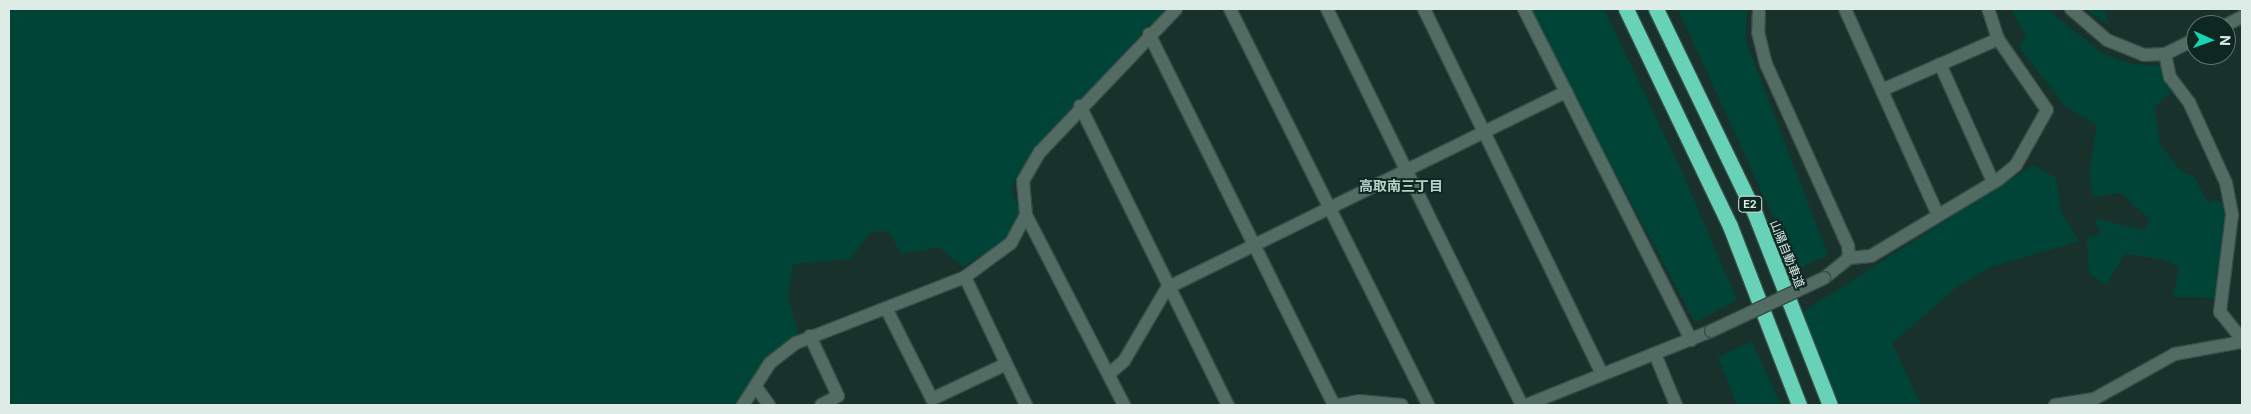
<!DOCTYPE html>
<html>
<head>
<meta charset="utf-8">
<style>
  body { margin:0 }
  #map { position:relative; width:2251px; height:414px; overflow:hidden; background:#19312b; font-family:Inter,"Noto Sans JP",sans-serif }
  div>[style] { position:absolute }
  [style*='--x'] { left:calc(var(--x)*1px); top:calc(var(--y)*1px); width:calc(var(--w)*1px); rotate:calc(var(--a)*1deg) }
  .green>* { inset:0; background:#004437 }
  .roads { filter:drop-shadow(1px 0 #374c46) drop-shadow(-1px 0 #374c46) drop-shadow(0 1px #374c46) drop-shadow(0 -1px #374c46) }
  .minor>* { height:12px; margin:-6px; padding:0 6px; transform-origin:6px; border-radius:6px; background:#526c64 }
  .highway>* { height:15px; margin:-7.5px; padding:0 7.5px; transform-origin:7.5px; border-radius:7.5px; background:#67d2b8 }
  .bridges { filter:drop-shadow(1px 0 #374c46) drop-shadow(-1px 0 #374c46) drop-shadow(0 1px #374c46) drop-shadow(0 -1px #374c46) }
  .minor-bridge>* { height:12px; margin:-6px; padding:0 6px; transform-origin:6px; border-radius:6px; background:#526c64 }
  span { translate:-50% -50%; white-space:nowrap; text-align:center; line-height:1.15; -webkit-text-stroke:4px #0f2721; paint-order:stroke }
  .shield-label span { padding:1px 4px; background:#0f2721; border:1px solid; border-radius:4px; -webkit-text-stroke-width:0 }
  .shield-label { font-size:11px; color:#deece8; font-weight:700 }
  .street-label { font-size:12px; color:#deece8 }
  .neighbourhood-label { font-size:14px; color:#b4d1c8; font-weight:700 }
  .frame { position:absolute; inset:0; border:10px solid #deece8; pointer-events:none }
  .north { position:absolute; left:2186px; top:15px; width:50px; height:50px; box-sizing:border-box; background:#0f2721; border:1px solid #627671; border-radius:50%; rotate:92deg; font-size:14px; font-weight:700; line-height:20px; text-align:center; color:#deece8 }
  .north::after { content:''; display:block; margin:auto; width:18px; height:22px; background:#17d5b3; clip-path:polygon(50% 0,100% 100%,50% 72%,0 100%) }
</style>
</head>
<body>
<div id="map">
  <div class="green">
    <div style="clip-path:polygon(9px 9px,1170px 9px,1147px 27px,1026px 162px,1011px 189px,1021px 214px,1009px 238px,963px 267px,939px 247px,901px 254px,890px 233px,881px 231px,869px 233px,851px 259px,793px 264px,788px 297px,799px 334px,740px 405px,9px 405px)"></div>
    <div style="clip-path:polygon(1528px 9px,1604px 9px,1683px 174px,1737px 300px,1695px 322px)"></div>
    <div style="clip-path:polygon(1678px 9px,1747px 9px,1745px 39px,1828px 255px,1797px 269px)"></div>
    <div style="clip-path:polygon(2011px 9px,2047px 9px,2102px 53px,2131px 64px,2162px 66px,2173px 91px,2155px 106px,2160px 145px,2181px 171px,2194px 177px,2208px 202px,2221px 201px,2225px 217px,2215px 298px,2173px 297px,2179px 267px,2162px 259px,2125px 254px,2106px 285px,2089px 273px,2087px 238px,2101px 234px,2094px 218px,2144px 230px,2150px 220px,2121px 193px,2093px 197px,2089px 174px,2097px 125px,2065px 106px,2019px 47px,2026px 36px)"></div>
    <div style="clip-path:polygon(2085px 9px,2104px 9px,2109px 25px)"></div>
    <div style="clip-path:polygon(2033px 165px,2056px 178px,2061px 212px,2079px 241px,1991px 267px,1958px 286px,1892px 343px,1921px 405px,1840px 405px,1801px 313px)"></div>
    <div style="clip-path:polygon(1752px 341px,1781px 405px,1737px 405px,1718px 357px)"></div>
  </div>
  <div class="roads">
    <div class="minor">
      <div style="--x:1230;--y:9;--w:443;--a:63.4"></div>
      <div style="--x:1327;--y:9;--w:441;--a:63.8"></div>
      <div style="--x:1424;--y:9;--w:406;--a:64"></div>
      <div style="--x:1524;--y:9;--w:371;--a:63.2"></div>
      <div style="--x:1759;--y:9;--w:23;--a:92"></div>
      <div style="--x:1758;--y:32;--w:33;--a:76"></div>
      <div style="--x:1766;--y:64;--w:200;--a:65.7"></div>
      <div style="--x:1848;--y:246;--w:12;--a:85"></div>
      <div style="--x:1849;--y:258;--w:32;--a:141"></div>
      <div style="--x:1845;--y:9;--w:226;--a:65.7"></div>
      <div style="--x:2071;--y:9;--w:48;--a:40.7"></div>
      <div style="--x:2107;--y:40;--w:40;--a:22"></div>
      <div style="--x:2144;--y:55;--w:21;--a:-3"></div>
      <div style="--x:2165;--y:54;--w:34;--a:-26"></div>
      <div style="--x:2226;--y:25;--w:18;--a:-27"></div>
      <div style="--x:1149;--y:34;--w:415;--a:63.5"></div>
      <div style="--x:2165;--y:54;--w:24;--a:78"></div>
      <div style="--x:2170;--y:77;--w:31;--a:53"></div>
      <div style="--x:2189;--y:102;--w:89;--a:65.4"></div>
      <div style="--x:2226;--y:183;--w:33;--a:79"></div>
      <div style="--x:2232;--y:215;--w:98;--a:97.1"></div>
      <div style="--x:2220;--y:312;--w:35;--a:51"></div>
      <div style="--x:1940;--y:64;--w:129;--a:65.8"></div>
      <div style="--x:1882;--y:90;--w:127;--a:-23.7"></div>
      <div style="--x:1080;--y:106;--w:334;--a:63.7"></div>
      <div style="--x:1026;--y:215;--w:214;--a:62.7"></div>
      <div style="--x:1849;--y:258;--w:22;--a:-5"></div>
      <div style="--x:1871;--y:256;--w:149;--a:-31"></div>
      <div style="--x:1999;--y:179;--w:22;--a:-39"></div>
      <div style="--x:2016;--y:165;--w:63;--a:-60.6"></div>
      <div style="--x:2047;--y:110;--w:86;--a:-124.6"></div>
      <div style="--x:1998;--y:39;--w:32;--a:-108"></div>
      <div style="--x:965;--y:277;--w:142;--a:64.5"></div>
      <div style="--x:886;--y:308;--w:102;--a:63.2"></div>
      <div style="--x:932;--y:399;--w:82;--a:-25.3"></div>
      <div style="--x:810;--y:336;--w:66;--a:65"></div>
      <div style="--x:838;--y:396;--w:19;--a:152"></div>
      <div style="--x:1655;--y:354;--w:55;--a:67.6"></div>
      <div style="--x:1109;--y:374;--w:20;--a:-41"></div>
      <div style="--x:1124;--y:361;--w:85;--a:-59.5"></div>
      <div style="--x:1167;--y:288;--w:445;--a:-26.2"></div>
      <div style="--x:756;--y:387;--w:22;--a:54"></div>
      <div style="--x:743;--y:405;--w:50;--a:-57.3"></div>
      <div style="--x:770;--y:363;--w:33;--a:-38"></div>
      <div style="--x:796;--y:343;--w:181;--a:-21.3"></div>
      <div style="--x:965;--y:277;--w:57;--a:-36.5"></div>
      <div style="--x:1011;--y:243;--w:32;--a:-62"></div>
      <div style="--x:1026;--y:215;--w:34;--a:-95"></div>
      <div style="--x:1023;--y:181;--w:34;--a:-60"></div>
      <div style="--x:1040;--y:152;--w:197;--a:-46.4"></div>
      <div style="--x:1339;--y:405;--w:20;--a:-11"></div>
      <div style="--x:1359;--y:401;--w:43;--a:5.3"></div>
      <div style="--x:1526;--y:405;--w:199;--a:-21.8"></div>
      <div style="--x:2055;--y:405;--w:39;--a:-9"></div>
      <div style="--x:2094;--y:399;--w:93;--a:-29.1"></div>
      <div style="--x:2175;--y:354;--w:68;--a:-10.2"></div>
    </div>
    <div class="highway">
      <div style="--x:1626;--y:9;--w:241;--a:64.4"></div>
      <div style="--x:1730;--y:226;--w:192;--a:68.9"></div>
      <div style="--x:1656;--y:9;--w:228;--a:64.2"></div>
      <div style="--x:1755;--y:214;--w:205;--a:68.6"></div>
    </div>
  </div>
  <div class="bridges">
    <div class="minor-bridge">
      <div style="--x:1711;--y:331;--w:125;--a:-25.1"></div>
    </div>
  </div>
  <div class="shield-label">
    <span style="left:1750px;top:204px">E2</span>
  </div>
  <div class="street-label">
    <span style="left:1787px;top:254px;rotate:68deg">山陽自動車道</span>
  </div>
  <div class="neighbourhood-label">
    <span style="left:1401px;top:186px">高取南三丁目</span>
  </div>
  <div class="frame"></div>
  <div class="north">N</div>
</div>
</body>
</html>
